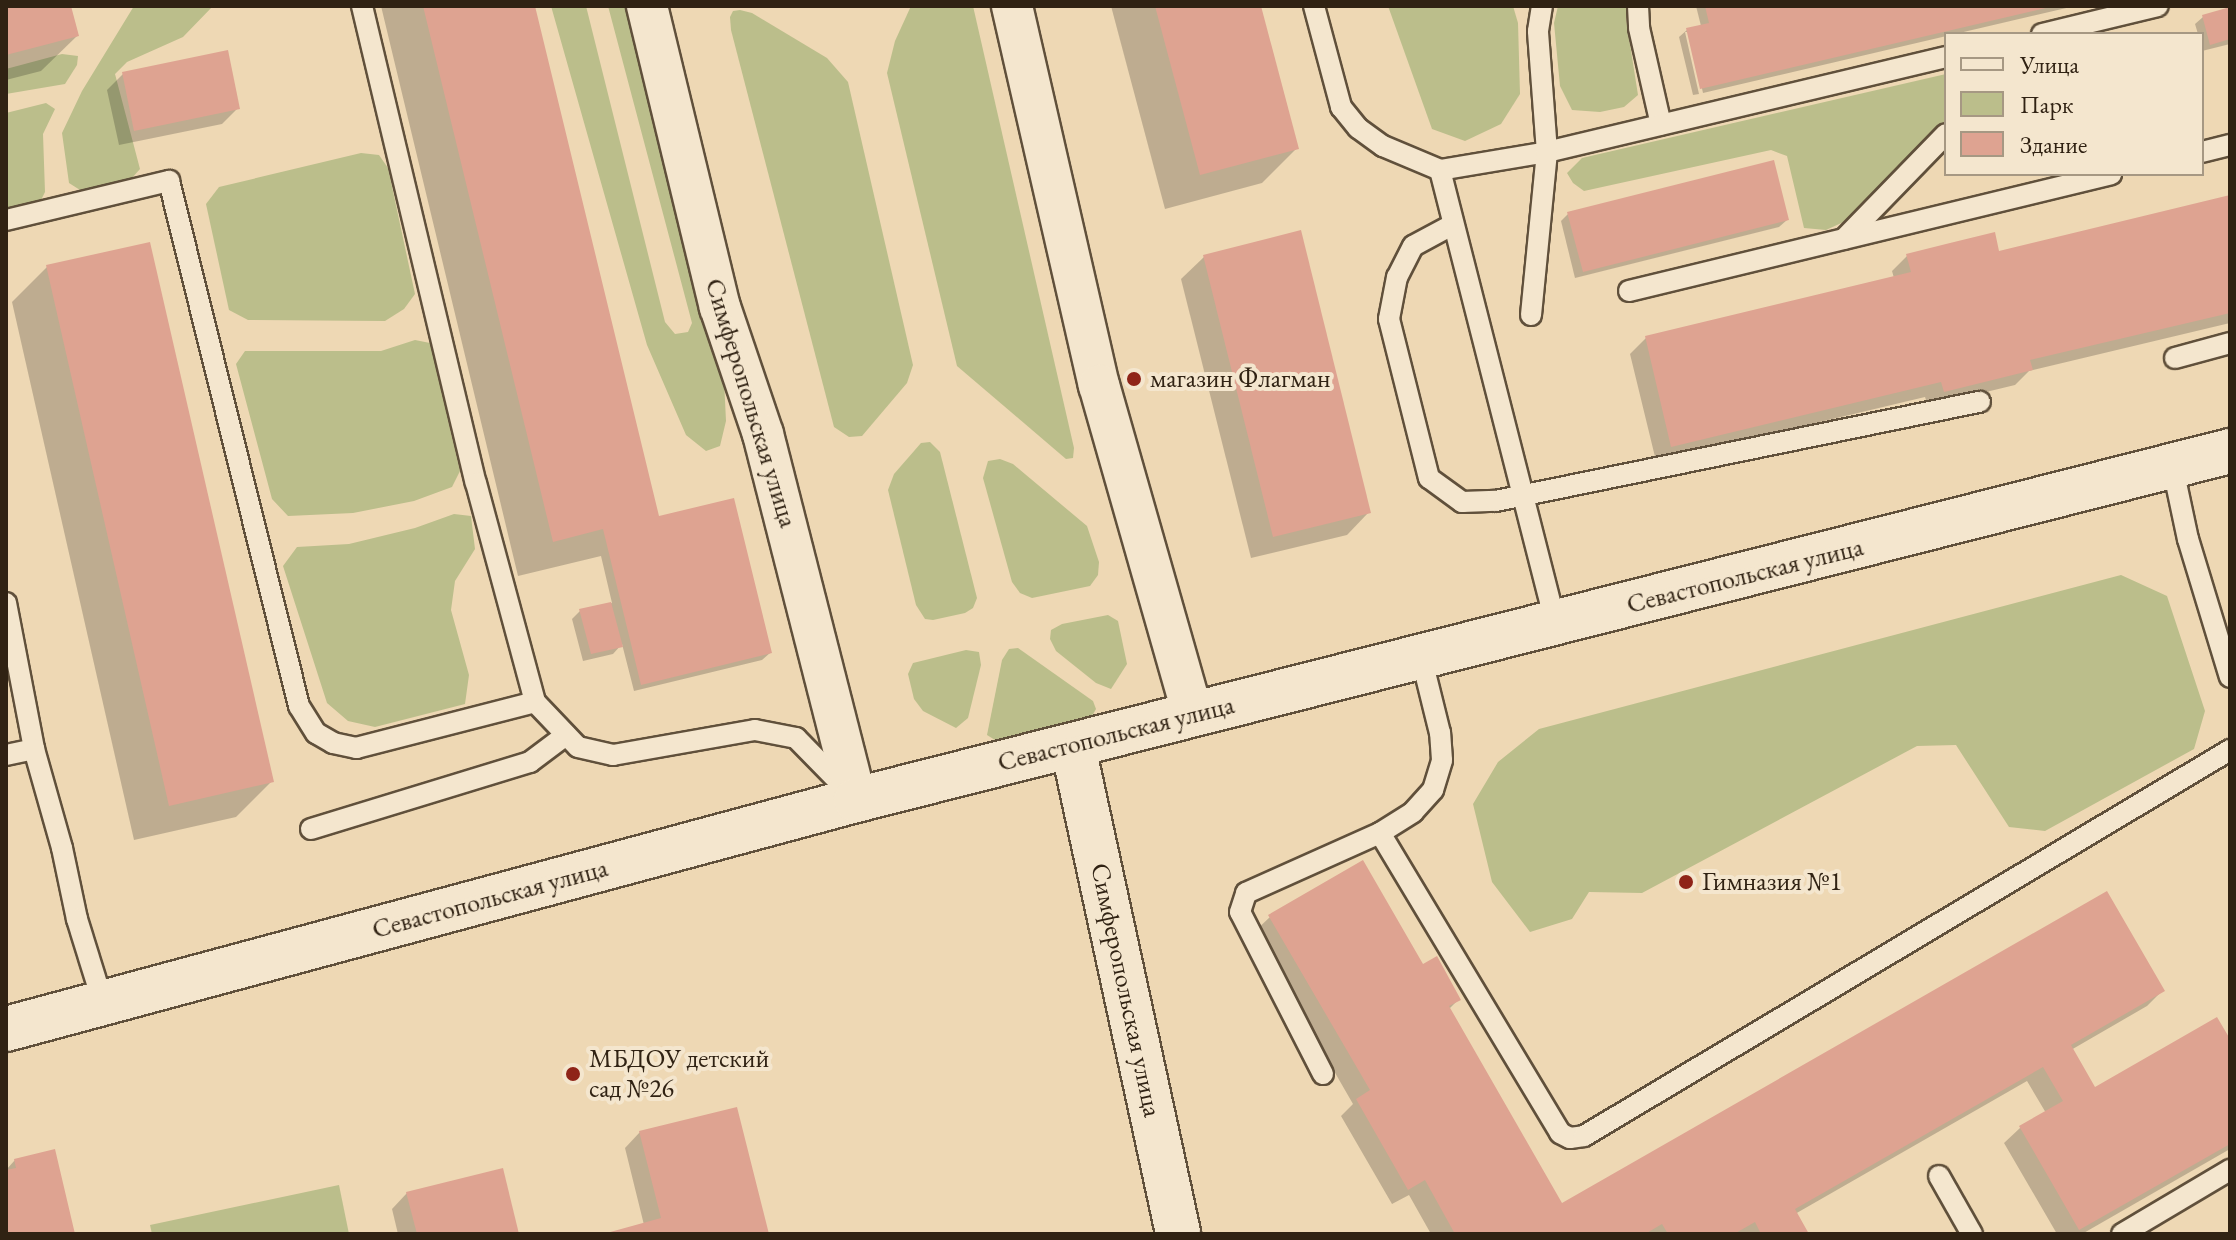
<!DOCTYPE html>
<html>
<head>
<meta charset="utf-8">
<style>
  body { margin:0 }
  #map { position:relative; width:2236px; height:1240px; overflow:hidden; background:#eed8b4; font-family:"EB Garamond",serif }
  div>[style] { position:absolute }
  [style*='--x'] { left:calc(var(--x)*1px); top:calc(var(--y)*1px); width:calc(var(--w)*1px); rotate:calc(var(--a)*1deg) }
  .green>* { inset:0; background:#bbbe8b }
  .shadow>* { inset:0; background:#0003 }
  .building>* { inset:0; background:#dea391 }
  .roads { filter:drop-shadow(2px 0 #60503b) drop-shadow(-2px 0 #60503b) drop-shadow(0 2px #60503b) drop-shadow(0 -2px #60503b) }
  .lane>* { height:20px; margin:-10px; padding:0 10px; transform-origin:10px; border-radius:10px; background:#f4e6ce }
  .street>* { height:40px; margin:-20px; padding:0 20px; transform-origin:20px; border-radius:20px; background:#f4e6ce }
  .secondary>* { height:44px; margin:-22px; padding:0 22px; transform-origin:22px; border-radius:22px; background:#f4e6ce }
  .dots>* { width:22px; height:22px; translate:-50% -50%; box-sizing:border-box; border:4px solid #f4e6ce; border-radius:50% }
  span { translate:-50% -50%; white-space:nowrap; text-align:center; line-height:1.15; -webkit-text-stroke:8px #f4e6ce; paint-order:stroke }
  .poi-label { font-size:26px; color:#302213 }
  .left { translate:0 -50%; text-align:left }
  .street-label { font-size:26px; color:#302213 }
  .frame { position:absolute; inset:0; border:8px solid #302213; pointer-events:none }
  .legend { position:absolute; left:1944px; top:32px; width:260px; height:144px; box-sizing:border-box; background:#f4e6ce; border:2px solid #a69883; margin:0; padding:10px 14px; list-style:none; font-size:24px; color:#302213 }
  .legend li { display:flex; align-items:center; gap:16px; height:40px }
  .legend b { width:40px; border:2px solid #a69883 }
</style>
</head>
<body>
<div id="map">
  <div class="green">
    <div style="clip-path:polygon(134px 6px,213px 6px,183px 37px,127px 62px,115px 74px,140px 169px,131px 179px,80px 190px,69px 183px,62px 133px,82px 91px)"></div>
    <div style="clip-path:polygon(551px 6px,586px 6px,665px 322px,675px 334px,688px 332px,692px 323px,608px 6px,635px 6px,722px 338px,726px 421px,720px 446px,706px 451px,686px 435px,647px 345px)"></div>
    <div style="clip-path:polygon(911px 6px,973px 6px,1074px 448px,1073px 458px,1066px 459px,957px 366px,887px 73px,895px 41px)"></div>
    <div style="clip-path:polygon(1388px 6px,1513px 6px,1518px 23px,1520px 94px,1501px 124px,1465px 141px,1432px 129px)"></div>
    <div style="clip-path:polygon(1558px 6px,1628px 6px,1626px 19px,1638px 95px,1624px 107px,1600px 112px,1572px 110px,1560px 86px,1554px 23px)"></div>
    <div style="clip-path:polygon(740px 10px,752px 13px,827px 58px,848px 82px,913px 365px,907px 383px,862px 436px,849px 437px,834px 427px,731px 30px,730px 17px,733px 11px)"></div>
    <div style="clip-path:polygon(62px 54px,78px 56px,77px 65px,65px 84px,6px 94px,6px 69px)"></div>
    <div style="clip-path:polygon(1946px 74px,1946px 120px,1848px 220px,1826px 230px,1804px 228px,1787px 156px,1771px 150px,1584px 191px,1573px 183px,1567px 173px,1582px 158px)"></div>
    <div style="clip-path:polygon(46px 103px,55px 109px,43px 134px,45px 192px,39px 204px,6px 211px,6px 113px)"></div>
    <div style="clip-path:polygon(361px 153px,379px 155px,388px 168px,415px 294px,404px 309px,385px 321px,248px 320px,229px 310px,206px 204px,219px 187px)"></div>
    <div style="clip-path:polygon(415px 340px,430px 343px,460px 471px,452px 487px,414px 501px,353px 513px,288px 516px,272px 499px,236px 364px,245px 351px,381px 351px)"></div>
    <div style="clip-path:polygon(930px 442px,940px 452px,977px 598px,973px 608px,965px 613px,933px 620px,925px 619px,916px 605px,888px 490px,894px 474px,921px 443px)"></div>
    <div style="clip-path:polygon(1000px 459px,1013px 464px,1087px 526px,1099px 562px,1098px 575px,1090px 586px,1032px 598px,1020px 593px,1012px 582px,983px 478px,988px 461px)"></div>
    <div style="clip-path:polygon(454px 514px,471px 516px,475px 549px,455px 581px,451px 610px,469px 675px,465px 704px,375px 727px,348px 721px,327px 703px,283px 566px,297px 547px,349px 544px,415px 528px)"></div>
    <div style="clip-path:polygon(2121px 575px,2167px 596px,2205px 711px,2194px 749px,2045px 831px,2009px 827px,1956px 745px,1917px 746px,1642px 893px,1589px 892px,1572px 919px,1530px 932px,1492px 882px,1473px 804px,1498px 762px,1539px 729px)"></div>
    <div style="clip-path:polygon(1108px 615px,1118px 621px,1127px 664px,1111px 689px,1096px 683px,1056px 651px,1050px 639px,1051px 630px,1062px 624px)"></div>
    <div style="clip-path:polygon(1018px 648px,1093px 701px,1096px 709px,1092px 716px,995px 740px,987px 735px,1002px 660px,1009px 649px)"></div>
    <div style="clip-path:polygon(966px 650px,979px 652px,981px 665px,968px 718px,956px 728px,923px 711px,914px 699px,908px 674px,913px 663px)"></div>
    <div style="clip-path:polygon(339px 1185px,349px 1234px,152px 1234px,150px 1225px)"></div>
  </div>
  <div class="shadow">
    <div style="clip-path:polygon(6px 6px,69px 6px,77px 36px,41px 71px,6px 80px)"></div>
    <div style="clip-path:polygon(381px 6px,533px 6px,658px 518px,770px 653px,762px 660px,634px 691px,622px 644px,613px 654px,583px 661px,572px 619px,580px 611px,612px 603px,601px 556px,518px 576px)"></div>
    <div style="clip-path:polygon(1111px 6px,1259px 6px,1297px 148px,1262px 183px,1165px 209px)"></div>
    <div style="clip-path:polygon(1696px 6px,2075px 6px,1703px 93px,1689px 32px,1685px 32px,1699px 94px,1693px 95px,1679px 37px,1687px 30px,1701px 26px)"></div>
    <div style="clip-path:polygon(2230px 10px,2230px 44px,2202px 51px,2202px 34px,2198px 34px,2195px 24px,2203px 17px)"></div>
    <div style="clip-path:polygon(123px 74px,238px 108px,222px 124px,119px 145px,107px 90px)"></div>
    <div style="clip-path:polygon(2230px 197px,2230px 323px,2029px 371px,2015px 385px,1928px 406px,1925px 397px,1656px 461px,1630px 354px,1646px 338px,1894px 278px,1892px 271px,1907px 256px,1997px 253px)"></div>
    <div style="clip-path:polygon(1568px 214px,1787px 220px,1779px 227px,1575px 278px,1561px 221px)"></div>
    <div style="clip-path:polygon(1204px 257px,1369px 512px,1347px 535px,1251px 558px,1181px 279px)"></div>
    <div style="clip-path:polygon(47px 267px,271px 782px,236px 817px,134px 840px,12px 302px)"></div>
    <div style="clip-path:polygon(1270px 917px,1422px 967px,1459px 999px,1449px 1009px,1562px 1206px,2162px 991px,2147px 1006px,2071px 1050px,2094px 1090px,2230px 1043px,2230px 1149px,2082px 1234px,2057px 1234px,2004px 1143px,2020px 1128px,2046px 1113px,2027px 1081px,1795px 1214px,1807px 1234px,1431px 1234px,1409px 1195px,1392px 1204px,1341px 1116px,1353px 1104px,1254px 932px)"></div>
    <div style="clip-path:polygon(640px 1132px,767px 1234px,607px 1234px,644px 1225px,625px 1148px)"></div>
    <div style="clip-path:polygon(15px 1160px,73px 1234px,6px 1234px,6px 1170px)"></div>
    <div style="clip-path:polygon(407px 1193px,517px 1234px,398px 1234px,392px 1209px)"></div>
  </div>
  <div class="building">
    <div style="clip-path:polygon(6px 6px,71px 6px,79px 36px,6px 55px)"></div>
    <div style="clip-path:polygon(423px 6px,535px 6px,659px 516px,734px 498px,772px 653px,641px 685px,603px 529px,553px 542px)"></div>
    <div style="clip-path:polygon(1155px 6px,1261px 6px,1299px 149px,1200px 175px)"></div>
    <div style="clip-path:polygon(1705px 6px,2050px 6px,2050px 7px,1700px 89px,1686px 28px,1709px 23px)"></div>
    <div style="clip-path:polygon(2230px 7px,2230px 39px,2210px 45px,2202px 15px)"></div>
    <div style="clip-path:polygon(228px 50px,240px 109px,134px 131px,122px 72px)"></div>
    <div style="clip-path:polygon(1774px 160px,1789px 220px,1583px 272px,1567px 212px)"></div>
    <div style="clip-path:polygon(2230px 195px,2230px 313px,2030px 360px,2033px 370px,1944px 392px,1941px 382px,1671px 447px,1645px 336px,1911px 272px,1906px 254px,1950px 243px,1995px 232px,1999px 251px)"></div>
    <div style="clip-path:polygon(1301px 230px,1371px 513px,1273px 537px,1203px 255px)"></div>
    <div style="clip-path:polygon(150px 242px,274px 782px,169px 806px,46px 265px)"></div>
    <div style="clip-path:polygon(611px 602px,623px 647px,591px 654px,579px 609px)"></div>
    <div style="clip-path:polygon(1363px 860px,1423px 964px,1437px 956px,1461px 1000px,1449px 1006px,1562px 1203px,2107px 891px,2165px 991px,2071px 1045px,2095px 1087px,2217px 1017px,2230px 1039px,2230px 1144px,2079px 1230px,2019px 1126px,2063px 1101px,2043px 1067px,1795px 1209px,1809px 1234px,1761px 1234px,1755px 1222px,1734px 1234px,1668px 1234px,1662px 1224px,1645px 1234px,1455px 1234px,1425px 1180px,1408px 1190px,1356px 1099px,1370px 1090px,1268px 915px)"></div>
    <div style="clip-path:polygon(737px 1107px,769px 1234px,603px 1234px,661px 1218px,639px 1131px)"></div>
    <div style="clip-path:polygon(55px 1149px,75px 1234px,6px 1234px,6px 1170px,16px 1168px,14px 1159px)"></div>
    <div style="clip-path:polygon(503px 1168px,519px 1234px,417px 1234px,406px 1192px)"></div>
  </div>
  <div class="roads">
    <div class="lane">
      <div style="--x:362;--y:6;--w:490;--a:76.6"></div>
      <div style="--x:476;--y:483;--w:227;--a:74.9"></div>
      <div style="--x:535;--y:702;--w:62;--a:46.3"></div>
      <div style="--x:578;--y:747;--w:36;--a:13"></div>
      <div style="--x:613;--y:755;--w:144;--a:-10"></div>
      <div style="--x:755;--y:730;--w:42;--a:11"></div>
      <div style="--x:796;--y:738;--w:70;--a:45.6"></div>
      <div style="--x:1314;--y:6;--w:105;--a:75"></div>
      <div style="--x:1341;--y:107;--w:27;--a:51"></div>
      <div style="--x:1358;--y:128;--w:31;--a:36"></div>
      <div style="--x:1383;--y:146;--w:62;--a:22.8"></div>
      <div style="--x:1440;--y:170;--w:469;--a:75.7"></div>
      <div style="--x:1638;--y:6;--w:22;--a:87"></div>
      <div style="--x:1639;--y:28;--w:99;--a:77.2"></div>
      <div style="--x:2042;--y:34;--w:119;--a:-13.6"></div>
      <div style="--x:2202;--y:152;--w:29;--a:-14"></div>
      <div style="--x:1440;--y:170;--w:109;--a:-9.5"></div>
      <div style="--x:1547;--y:152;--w:410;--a:-13.4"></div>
      <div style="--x:6;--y:220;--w:168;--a:-13.5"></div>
      <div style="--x:169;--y:181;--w:541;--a:76.09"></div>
      <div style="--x:299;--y:706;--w:32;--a:58"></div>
      <div style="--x:316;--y:733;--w:20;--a:30"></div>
      <div style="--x:333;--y:743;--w:24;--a:12"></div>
      <div style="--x:356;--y:748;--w:185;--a:-14.4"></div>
      <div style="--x:1452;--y:225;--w:44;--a:151.7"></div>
      <div style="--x:1413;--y:246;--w:35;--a:117"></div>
      <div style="--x:1397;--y:277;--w:43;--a:100.8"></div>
      <div style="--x:1389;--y:319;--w:164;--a:75.9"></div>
      <div style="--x:1429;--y:478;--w:41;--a:36"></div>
      <div style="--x:1462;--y:502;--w:34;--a:-2"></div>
      <div style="--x:1496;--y:501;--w:494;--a:-11.6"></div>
      <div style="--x:1844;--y:239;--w:146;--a:-45.8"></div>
      <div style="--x:1629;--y:291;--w:496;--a:-13.6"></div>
      <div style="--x:1531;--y:315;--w:164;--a:-84.4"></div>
      <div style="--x:1547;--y:152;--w:121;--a:-94.3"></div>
      <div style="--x:1538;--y:31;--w:25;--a:-81"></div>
      <div style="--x:2175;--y:358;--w:57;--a:-15.3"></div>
      <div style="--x:2172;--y:464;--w:77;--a:78"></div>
      <div style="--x:2188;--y:539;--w:144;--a:73.1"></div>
      <div style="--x:6;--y:603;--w:149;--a:79.1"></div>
      <div style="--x:34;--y:749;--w:103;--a:74.2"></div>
      <div style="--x:62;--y:848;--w:73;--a:78.1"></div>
      <div style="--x:77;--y:919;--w:88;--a:72.8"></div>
      <div style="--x:6;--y:755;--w:29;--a:-12"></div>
      <div style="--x:311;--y:829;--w:229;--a:-17"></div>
      <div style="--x:530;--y:762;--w:45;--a:-36.9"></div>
      <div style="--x:1380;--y:833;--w:39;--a:-32"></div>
      <div style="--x:1413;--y:812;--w:30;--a:-48"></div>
      <div style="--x:1433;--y:790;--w:31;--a:-73"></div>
      <div style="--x:1442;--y:760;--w:27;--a:-94"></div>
      <div style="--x:1440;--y:733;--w:79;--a:-103.9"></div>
      <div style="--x:1323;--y:1074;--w:182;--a:-117.1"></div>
      <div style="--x:1240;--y:912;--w:20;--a:-72"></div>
      <div style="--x:1246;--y:893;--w:147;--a:-24.1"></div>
      <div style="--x:1380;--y:833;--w:350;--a:59"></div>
      <div style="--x:1560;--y:1133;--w:11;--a:27"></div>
      <div style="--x:1570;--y:1138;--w:14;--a:-8"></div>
      <div style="--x:1584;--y:1136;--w:753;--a:-30.86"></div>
      <div style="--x:1939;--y:1176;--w:67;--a:60.4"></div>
      <div style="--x:2122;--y:1234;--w:126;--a:-30.7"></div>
    </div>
    <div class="street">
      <div style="--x:647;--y:6;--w:310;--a:76.4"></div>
      <div style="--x:720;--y:307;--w:134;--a:71.3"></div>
      <div style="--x:763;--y:434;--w:378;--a:75.7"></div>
      <div style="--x:1012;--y:6;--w:389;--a:77.1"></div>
      <div style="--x:1099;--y:385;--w:343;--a:74.1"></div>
    </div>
    <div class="secondary">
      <div style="--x:1073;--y:747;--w:498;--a:77.8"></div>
      <div style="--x:6;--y:1029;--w:880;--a:-15.08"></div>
      <div style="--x:856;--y:800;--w:1418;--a:-14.25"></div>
    </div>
  </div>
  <div class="dots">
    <div style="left:1134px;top:379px;background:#8f2418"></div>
    <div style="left:1686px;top:882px;background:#8f2418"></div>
    <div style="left:573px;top:1074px;background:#8f2418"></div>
  </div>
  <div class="poi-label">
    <span class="left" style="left:1150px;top:379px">магазин Флагман</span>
    <span class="left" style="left:1702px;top:882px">Гимназия №1</span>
    <span class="left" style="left:589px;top:1074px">МБДОУ детский<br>сад №26</span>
  </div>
  <div class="street-label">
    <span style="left:751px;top:403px;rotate:73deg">Симферопольская улица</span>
    <span style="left:1745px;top:576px;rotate:-14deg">Севастопольская улица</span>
    <span style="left:1116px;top:734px;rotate:-14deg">Севастопольская улица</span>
    <span style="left:490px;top:899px;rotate:-15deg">Севастопольская улица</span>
    <span style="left:1126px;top:990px;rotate:78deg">Симферопольская улица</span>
  </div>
  <div class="frame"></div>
  <ul class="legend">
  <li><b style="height:10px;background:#f4e6ce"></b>Улица</li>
  <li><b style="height:22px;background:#bbbe8b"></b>Парк</li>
  <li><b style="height:22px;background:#dea391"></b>Здание</li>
  </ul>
</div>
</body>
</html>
